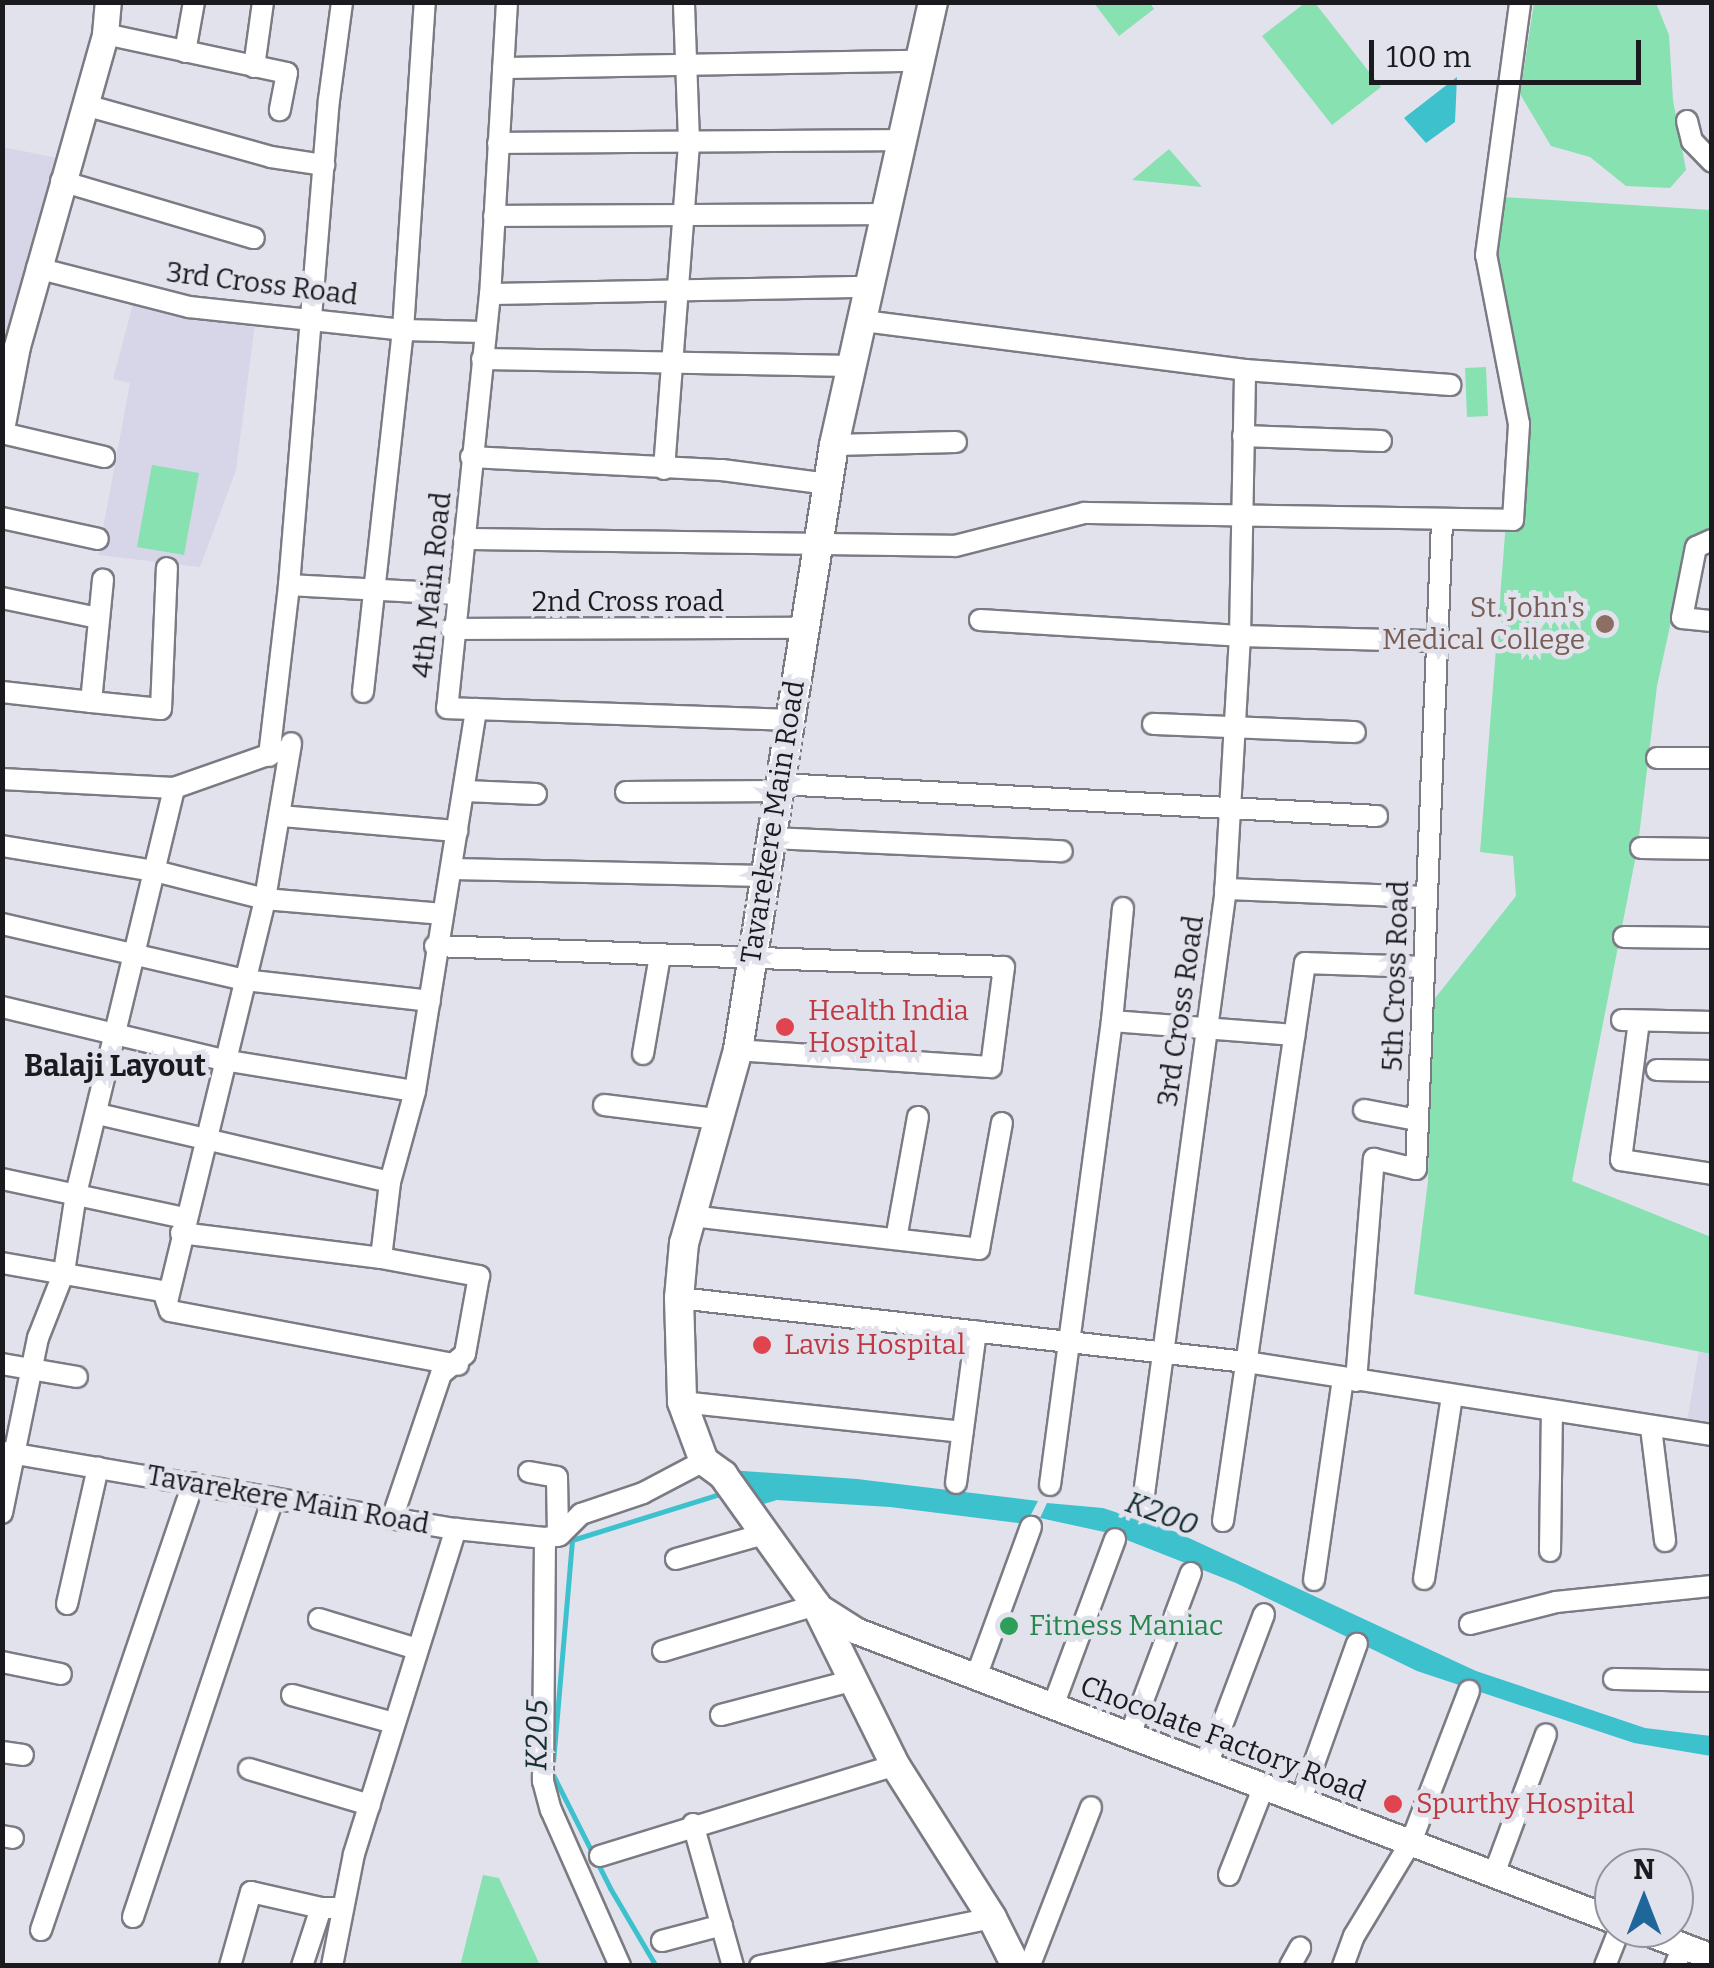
<!DOCTYPE html>
<html>
<head>
<meta charset="utf-8">
<style>
  body { margin:0 }
  #map { position:relative; width:1714px; height:1968px; overflow:hidden; background:#e2e2ec; font-family:Bitter,serif }
  div>[style] { position:absolute }
  [style*='--x'] { left:calc(var(--x)*1px); top:calc(var(--y)*1px); width:calc(var(--w)*1px); rotate:calc(var(--a)*1deg) }
  .built>* { inset:0; background:#d6d6e8 }
  .green>* { inset:0; background:#87e1b1 }
  .water>* { inset:0; background:#3cc1cd }
  .stream>* { height:5px; margin:-2.5px; padding:0 2.5px; transform-origin:2.5px; border-radius:2.5px; background:#3cc1cd }
  .roads { filter:drop-shadow(2px 0 #7b7b84) drop-shadow(-2px 0 #7b7b84) drop-shadow(0 2px #7b7b84) drop-shadow(0 -2px #7b7b84) }
  .minor>* { height:20px; margin:-10px; padding:0 10px; transform-origin:10px; border-radius:10px; background:#fff }
  .tertiary>* { height:25px; margin:-12.5px; padding:0 12.5px; transform-origin:12.5px; border-radius:12.5px; background:#fff }
  .secondary>* { height:28px; margin:-14px; padding:0 14px; transform-origin:14px; border-radius:14px; background:#fff }
  .dots>* { width:28px; height:28px; translate:-50% -50%; box-sizing:border-box; border:5px solid #e2e2ec; border-radius:50% }
  span { translate:-50% -50%; white-space:nowrap; text-align:center; line-height:1.15; -webkit-text-stroke:9px #e2e2ec; paint-order:stroke }
  .street-label { font-size:28px; color:#1b1b1f }
  .education-label { font-size:28px; color:#785e54 }
  .right { translate:-100% -50%; text-align:right }
  .health-label { font-size:28px; color:#be3a42 }
  .left { translate:0 -50%; text-align:left }
  .leisure-label { font-size:28px; color:#27864d }
  .neighbourhood-label { font-size:30px; color:#1b1b1f; font-weight:700 }
  .water-label { font-size:30px; color:#192f32; font-style:italic }
  .frame { position:absolute; inset:0; border:5px solid #1b1b1f; pointer-events:none }
  .north { position:absolute; left:1594px; top:1848px; width:100px; height:100px; box-sizing:border-box; background:#e2e2ec; border:2px solid #92929a; border-radius:50%; rotate:0deg; font-size:28px; font-weight:700; line-height:40px; text-align:center; color:#1b1b1f }
  .north::after { content:''; display:block; margin:auto; width:35px; height:45px; background:#1f669a; clip-path:polygon(50% 0,100% 100%,50% 72%,0 100%) }
  .scale { position:absolute; left:1369px; top:40px; width:272px; height:45px; box-sizing:border-box; border:5px solid #1b1b1f; border-top:0; padding-left:12px; font-size:30px; line-height:35px; white-space:nowrap; color:#1b1b1f; -webkit-text-stroke:8px #e2e2ec; paint-order:stroke }
</style>
</head>
<body>
<div id="map">
  <div class="built">
    <div style="clip-path:polygon(3px 147px,57px 158px,3px 371px)"></div>
    <div style="clip-path:polygon(134px 300px,255px 324px,236px 470px,200px 567px,98px 555px,130px 383px,113px 379px)"></div>
    <div style="clip-path:polygon(1699px 1352px,1711px 1354px,1711px 1425px,1687px 1421px)"></div>
  </div>
  <div class="green">
    <div style="clip-path:polygon(1094px 3px,1150px 3px,1154px 9px,1119px 36px)"></div>
    <div style="clip-path:polygon(1305px 3px,1315px 3px,1381px 87px,1332px 125px,1262px 36px)"></div>
    <div style="clip-path:polygon(1534px 3px,1656px 3px,1669px 35px,1673px 100px,1686px 170px,1670px 188px,1626px 186px,1590px 157px,1551px 146px,1520px 94px)"></div>
    <div style="clip-path:polygon(1169px 149px,1202px 187px,1132px 180px)"></div>
    <div style="clip-path:polygon(1503px 197px,1711px 210px,1711px 527px,1689px 538px,1657px 686px,1638px 845px,1572px 1181px,1711px 1237px,1711px 1354px,1414px 1294px,1428px 1181px,1432px 1002px,1516px 896px,1513px 856px,1480px 852px,1506px 522px,1525px 522px,1530px 422px,1494px 256px)"></div>
    <div style="clip-path:polygon(1486px 367px,1488px 416px,1467px 417px,1465px 368px)"></div>
    <div style="clip-path:polygon(152px 465px,199px 473px,184px 555px,137px 547px)"></div>
    <div style="clip-path:polygon(483px 1875px,499px 1878px,540px 1965px,460px 1966px)"></div>
  </div>
  <div class="water">
    <div style="clip-path:polygon(1457px 77px,1455px 122px,1426px 143px,1404px 118px)"></div>
    <div style="clip-path:polygon(730px 1470px,857px 1479px,1038px 1501px,1026px 1524px,890px 1507px,777px 1500px,754px 1507px)"></div>
    <div style="clip-path:polygon(1047px 1503px,1103px 1508px,1176px 1532px,1476px 1671px,1645px 1728px,1711px 1736px,1711px 1756px,1634px 1743px,1417px 1671px,1236px 1583px,1109px 1533px,1040px 1518px)"></div>
  </div>
  <div class="stream">
    <div style="--x:553;--y:1762;--w:223;--a:-85.1"></div>
    <div style="--x:572;--y:1540;--w:161;--a:-17.3"></div>
    <div style="--x:552;--y:1773;--w:129;--a:63.2"></div>
    <div style="--x:610;--y:1888;--w:91;--a:59.5"></div>
  </div>
  <div class="roads">
    <div class="minor">
      <div style="--x:507;--y:2;--w:292;--a:93.3"></div>
      <div style="--x:490;--y:294;--w:416;--a:95.9"></div>
      <div style="--x:447;--y:708;--w:343;--a:2"></div>
      <div style="--x:105;--y:34;--w:186;--a:12.1"></div>
      <div style="--x:287;--y:73;--w:38;--a:101"></div>
      <div style="--x:185;--y:52;--w:51;--a:-79.8"></div>
      <div style="--x:254;--y:67;--w:66;--a:-82.1"></div>
      <div style="--x:503;--y:68;--w:417;--a:-1"></div>
      <div style="--x:85;--y:105;--w:193;--a:15.6"></div>
      <div style="--x:271;--y:157;--w:54;--a:8.6"></div>
      <div style="--x:1687;--y:121;--w:21;--a:76"></div>
      <div style="--x:1692;--y:141;--w:29;--a:46"></div>
      <div style="--x:498;--y:143;--w:406;--a:-0.4"></div>
      <div style="--x:61;--y:181;--w:201;--a:16.5"></div>
      <div style="--x:494;--y:216;--w:394;--a:-0.3"></div>
      <div style="--x:37;--y:268;--w:157;--a:14.4"></div>
      <div style="--x:189;--y:307;--w:215;--a:6.1"></div>
      <div style="--x:403;--y:330;--w:80;--a:1.4"></div>
      <div style="--x:490;--y:294;--w:381;--a:-1.1"></div>
      <div style="--x:864;--y:321;--w:384;--a:7.3"></div>
      <div style="--x:1245;--y:370;--w:206;--a:4.2"></div>
      <div style="--x:482;--y:359;--w:372;--a:1.1"></div>
      <div style="--x:2;--y:433;--w:105;--a:13.2"></div>
      <div style="--x:1243;--y:436;--w:138;--a:2.1"></div>
      <div style="--x:834;--y:445;--w:122;--a:-1.4"></div>
      <div style="--x:471;--y:457;--w:251;--a:3"></div>
      <div style="--x:722;--y:470;--w:107;--a:7.5"></div>
      <div style="--x:664;--y:469;--w:329;--a:-85.6"></div>
      <div style="--x:689;--y:141;--w:139;--a:-92.1"></div>
      <div style="--x:2;--y:518;--w:98;--a:12.3"></div>
      <div style="--x:464;--y:539;--w:491;--a:0.8"></div>
      <div style="--x:955;--y:546;--w:133;--a:-14.3"></div>
      <div style="--x:1084;--y:513;--w:429;--a:0.9"></div>
      <div style="--x:1513;--y:520;--w:96;--a:-86.4"></div>
      <div style="--x:1519;--y:424;--w:172;--a:-101"></div>
      <div style="--x:1486;--y:255;--w:255;--a:-82.3"></div>
      <div style="--x:1712;--y:540;--w:17;--a:156"></div>
      <div style="--x:1696;--y:547;--w:72;--a:101.2"></div>
      <div style="--x:1682;--y:618;--w:30;--a:6"></div>
      <div style="--x:289;--y:585;--w:167;--a:3.1"></div>
      <div style="--x:2;--y:598;--w:98;--a:11.8"></div>
      <div style="--x:980;--y:620;--w:260;--a:3.5"></div>
      <div style="--x:1240;--y:636;--w:197;--a:1.5"></div>
      <div style="--x:451;--y:629;--w:354;--a:-0.2"></div>
      <div style="--x:2;--y:692;--w:90;--a:6.4"></div>
      <div style="--x:91;--y:702;--w:123;--a:-84.4"></div>
      <div style="--x:363;--y:692;--w:364;--a:-83.7"></div>
      <div style="--x:403;--y:330;--w:329;--a:-86.2"></div>
      <div style="--x:91;--y:702;--w:70;--a:5.7"></div>
      <div style="--x:161;--y:709;--w:141;--a:-87.6"></div>
      <div style="--x:1153;--y:724;--w:202;--a:2.3"></div>
      <div style="--x:269;--y:756;--w:172;--a:-83.3"></div>
      <div style="--x:289;--y:585;--w:487;--a:-85.3"></div>
      <div style="--x:329;--y:100;--w:99;--a:-82.4"></div>
      <div style="--x:1657;--y:758;--w:55;--a:0"></div>
      <div style="--x:2;--y:779;--w:172;--a:3"></div>
      <div style="--x:174;--y:788;--w:111;--a:-19.4"></div>
      <div style="--x:779;--y:784;--w:599;--a:3.06"></div>
      <div style="--x:465;--y:791;--w:71;--a:2.4"></div>
      <div style="--x:626;--y:792;--w:153;--a:-0.4"></div>
      <div style="--x:281;--y:816;--w:177;--a:4.9"></div>
      <div style="--x:771;--y:838;--w:291;--a:2.6"></div>
      <div style="--x:2;--y:846;--w:155;--a:9.3"></div>
      <div style="--x:155;--y:871;--w:114;--a:14.3"></div>
      <div style="--x:265;--y:899;--w:178;--a:4.8"></div>
      <div style="--x:1641;--y:848;--w:71;--a:0.8"></div>
      <div style="--x:452;--y:869;--w:313;--a:1.3"></div>
      <div style="--x:1225;--y:889;--w:202;--a:2.3"></div>
      <div style="--x:1123;--y:908;--w:114;--a:95.6"></div>
      <div style="--x:1112;--y:1021;--w:183;--a:4.4"></div>
      <div style="--x:2;--y:924;--w:248;--a:13"></div>
      <div style="--x:244;--y:980;--w:187;--a:6.4"></div>
      <div style="--x:1624;--y:937;--w:88;--a:0.7"></div>
      <div style="--x:435;--y:946;--w:569;--a:2.11"></div>
      <div style="--x:1004;--y:967;--w:101;--a:97.4"></div>
      <div style="--x:991;--y:1067;--w:254;--a:-176.2"></div>
      <div style="--x:2;--y:1007;--w:227;--a:13.5"></div>
      <div style="--x:223;--y:1060;--w:194;--a:9.2"></div>
      <div style="--x:1622;--y:1020;--w:90;--a:1.3"></div>
      <div style="--x:1639;--y:1021;--w:140;--a:97.4"></div>
      <div style="--x:1621;--y:1160;--w:92;--a:8.7"></div>
      <div style="--x:643;--y:1054;--w:99;--a:-80.2"></div>
      <div style="--x:1657;--y:1070;--w:55;--a:1"></div>
      <div style="--x:604;--y:1105;--w:114;--a:7.1"></div>
      <div style="--x:1364;--y:1110;--w:54;--a:10.7"></div>
      <div style="--x:98;--y:1114;--w:300;--a:13.1"></div>
      <div style="--x:2;--y:1179;--w:186;--a:12.1"></div>
      <div style="--x:691;--y:1216;--w:290;--a:6.5"></div>
      <div style="--x:979;--y:1249;--w:128;--a:-79.7"></div>
      <div style="--x:181;--y:1233;--w:202;--a:7.1"></div>
      <div style="--x:381;--y:1258;--w:100;--a:10.4"></div>
      <div style="--x:479;--y:1276;--w:79;--a:100.2"></div>
      <div style="--x:465;--y:1354;--w:31;--a:140"></div>
      <div style="--x:441;--y:1374;--w:153;--a:108.7"></div>
      <div style="--x:896;--y:1239;--w:124;--a:-79.8"></div>
      <div style="--x:381;--y:1258;--w:77;--a:-83.2"></div>
      <div style="--x:390;--y:1182;--w:94;--a:-74.6"></div>
      <div style="--x:415;--y:1091;--w:387;--a:-80.9"></div>
      <div style="--x:2;--y:1263;--w:163;--a:9.9"></div>
      <div style="--x:163;--y:1291;--w:21;--a:71"></div>
      <div style="--x:170;--y:1311;--w:293;--a:10.6"></div>
      <div style="--x:679;--y:1298;--w:571;--a:6.44"></div>
      <div style="--x:1246;--y:1362;--w:472;--a:8.9"></div>
      <div style="--x:167;--y:1302;--w:415;--a:-76.3"></div>
      <div style="--x:265;--y:899;--w:158;--a:-80.5"></div>
      <div style="--x:2;--y:1364;--w:76;--a:9.8"></div>
      <div style="--x:1356;--y:1381;--w:223;--a:-85.4"></div>
      <div style="--x:1374;--y:1159;--w:43;--a:13.4"></div>
      <div style="--x:1416;--y:1169;--w:649;--a:-87.7"></div>
      <div style="--x:682;--y:1402;--w:282;--a:6.1"></div>
      <div style="--x:1651;--y:1428;--w:114;--a:82.9"></div>
      <div style="--x:4;--y:1452;--w:459;--a:9.7"></div>
      <div style="--x:456;--y:1529;--w:89;--a:5.8"></div>
      <div style="--x:545;--y:1538;--w:15;--a:-11"></div>
      <div style="--x:560;--y:1535;--w:30;--a:-45"></div>
      <div style="--x:581;--y:1514;--w:65;--a:-18.7"></div>
      <div style="--x:643;--y:1493;--w:69;--a:-27.7"></div>
      <div style="--x:529;--y:1472;--w:28;--a:10"></div>
      <div style="--x:557;--y:1477;--w:59;--a:89"></div>
      <div style="--x:956;--y:1483;--w:153;--a:-82.5"></div>
      <div style="--x:1050;--y:1485;--w:468;--a:-82.4"></div>
      <div style="--x:1142;--y:1509;--w:619;--a:-82.29"></div>
      <div style="--x:1225;--y:896;--w:260;--a:-86.7"></div>
      <div style="--x:1240;--y:636;--w:266;--a:-88.9"></div>
      <div style="--x:2;--y:1513;--w:179;--a:-78.4"></div>
      <div style="--x:38;--y:1338;--w:71;--a:-68.5"></div>
      <div style="--x:64;--y:1272;--w:79;--a:-81.3"></div>
      <div style="--x:76;--y:1194;--w:418;--a:-76.4"></div>
      <div style="--x:1223;--y:1521;--w:564;--a:-81.64"></div>
      <div style="--x:1305;--y:963;--w:118;--a:1.9"></div>
      <div style="--x:545;--y:1538;--w:243;--a:90.5"></div>
      <div style="--x:543;--y:1781;--w:30;--a:75"></div>
      <div style="--x:551;--y:1810;--w:171;--a:66.1"></div>
      <div style="--x:1550;--y:1551;--w:138;--a:-89.2"></div>
      <div style="--x:676;--y:1559;--w:91;--a:-15.9"></div>
      <div style="--x:1424;--y:1579;--w:185;--a:-81.3"></div>
      <div style="--x:1314;--y:1580;--w:204;--a:-81.8"></div>
      <div style="--x:67;--y:1604;--w:140;--a:-77.2"></div>
      <div style="--x:319;--y:1619;--w:102;--a:17"></div>
      <div style="--x:1470;--y:1624;--w:89;--a:-14.3"></div>
      <div style="--x:1556;--y:1602;--w:157;--a:-5.9"></div>
      <div style="--x:663;--y:1651;--w:160;--a:-16.7"></div>
      <div style="--x:2;--y:1662;--w:60;--a:11.5"></div>
      <div style="--x:976;--y:1677;--w:160;--a:-69.9"></div>
      <div style="--x:1614;--y:1679;--w:98;--a:1.2"></div>
      <div style="--x:292;--y:1695;--w:106;--a:15.4"></div>
      <div style="--x:1053;--y:1706;--w:178;--a:-69.6"></div>
      <div style="--x:721;--y:1715;--w:134;--a:-14.7"></div>
      <div style="--x:1130;--y:1735;--w:173;--a:-69.4"></div>
      <div style="--x:2;--y:1752;--w:21;--a:8"></div>
      <div style="--x:1207;--y:1765;--w:161;--a:-69.3"></div>
      <div style="--x:249;--y:1769;--w:126;--a:16.6"></div>
      <div style="--x:1301;--y:1800;--w:166;--a:-70.3"></div>
      <div style="--x:693;--y:1824;--w:148;--a:74.3"></div>
      <div style="--x:2;--y:1836;--w:11;--a:10"></div>
      <div style="--x:600;--y:1856;--w:309;--a:-17.1"></div>
      <div style="--x:1494;--y:1874;--w:149;--a:-69.6"></div>
      <div style="--x:1229;--y:1875;--w:96;--a:-68.5"></div>
      <div style="--x:133;--y:1917;--w:442;--a:-71.5"></div>
      <div style="--x:41;--y:1930;--w:472;--a:-71.2"></div>
      <div style="--x:662;--y:1941;--w:62;--a:-14.9"></div>
      <div style="--x:1031;--y:1962;--w:166;--a:-68.8"></div>
      <div style="--x:230;--y:1966;--w:77;--a:-74.2"></div>
      <div style="--x:251;--y:1892;--w:72;--a:12.9"></div>
      <div style="--x:321;--y:1908;--w:21;--a:0"></div>
      <div style="--x:302;--y:1966;--w:61;--a:-71.9"></div>
      <div style="--x:332;--y:1966;--w:114;--a:-78.9"></div>
      <div style="--x:354;--y:1854;--w:341;--a:-72.6"></div>
      <div style="--x:760;--y:1966;--w:237;--a:-11.7"></div>
      <div style="--x:1290;--y:1966;--w:21;--a:-61"></div>
      <div style="--x:1343;--y:1966;--w:32;--a:-70"></div>
      <div style="--x:1354;--y:1936;--w:110;--a:-58.8"></div>
      <div style="--x:1411;--y:1842;--w:162;--a:-69"></div>
      <div style="--x:1605;--y:1966;--w:41;--a:-68.5"></div>
      <div style="--x:1675;--y:1966;--w:22;--a:-68"></div>
    </div>
    <div class="tertiary">
      <div style="--x:2;--y:424;--w:79;--a:-79.1"></div>
      <div style="--x:17;--y:346;--w:324;--a:-74.2"></div>
      <div style="--x:105;--y:34;--w:32;--a:-85"></div>
      <div style="--x:816;--y:1605;--w:49;--a:32.4"></div>
      <div style="--x:857;--y:1631;--w:810;--a:20.9"></div>
      <div style="--x:1636;--y:1928;--w:81;--a:20.9"></div>
    </div>
    <div class="secondary">
      <div style="--x:933;--y:2;--w:454;--a:102.6"></div>
      <div style="--x:834;--y:445;--w:613;--a:99.02"></div>
      <div style="--x:738;--y:1050;--w:200;--a:105.6"></div>
      <div style="--x:684;--y:1243;--w:55;--a:95.2"></div>
      <div style="--x:679;--y:1298;--w:104;--a:88.3"></div>
      <div style="--x:682;--y:1402;--w:63;--a:69.6"></div>
      <div style="--x:704;--y:1461;--w:24;--a:36"></div>
      <div style="--x:723;--y:1475;--w:160;--a:54.4"></div>
      <div style="--x:816;--y:1605;--w:178;--a:63.7"></div>
      <div style="--x:895;--y:1765;--w:181;--a:57.6"></div>
      <div style="--x:992;--y:1918;--w:54;--a:63.4"></div>
    </div>
  </div>
  <div class="dots">
    <div style="left:1605px;top:624px;background:#8d6e63"></div>
    <div style="left:785px;top:1027px;background:#e0444e"></div>
    <div style="left:762px;top:1345px;background:#e0444e"></div>
    <div style="left:1009px;top:1626px;background:#2e9e5b"></div>
    <div style="left:1393px;top:1804px;background:#e0444e"></div>
  </div>
  <div class="street-label">
    <span style="left:262px;top:284px;rotate:7deg">3rd Cross Road</span>
    <span style="left:432px;top:585px;rotate:-84deg">4th Main Road</span>
    <span style="left:628px;top:602px">2nd Cross road</span>
    <span style="left:773px;top:822px;rotate:-81deg">Tavarekere Main Road</span>
    <span style="left:1396px;top:976px;rotate:-88deg">5th Cross Road</span>
    <span style="left:1181px;top:1011px;rotate:-82deg">3rd Cross Road</span>
    <span style="left:288px;top:1500px;rotate:10deg">Tavarekere Main Road</span>
    <span style="left:1223px;top:1739px;rotate:21deg">Chocolate Factory Road</span>
  </div>
  <div class="education-label">
    <span class="right" style="left:1585px;top:624px">St. John's<br>Medical College</span>
  </div>
  <div class="health-label">
    <span class="left" style="left:808px;top:1027px">Health India<br>Hospital</span>
    <span class="left" style="left:784px;top:1345px">Lavis Hospital</span>
    <span class="left" style="left:1416px;top:1804px">Spurthy Hospital</span>
  </div>
  <div class="leisure-label">
    <span class="left" style="left:1029px;top:1626px">Fitness Maniac</span>
  </div>
  <div class="neighbourhood-label">
    <span style="left:115px;top:1066px">Balaji Layout</span>
  </div>
  <div class="water-label">
    <span style="left:1162px;top:1514px;rotate:20deg">K200</span>
    <span style="left:537px;top:1735px;rotate:-89deg">K205</span>
  </div>
  <div class="frame"></div>
  <div class="north">N</div>
  <div class="scale">100 m</div>
</div>
</body>
</html>
